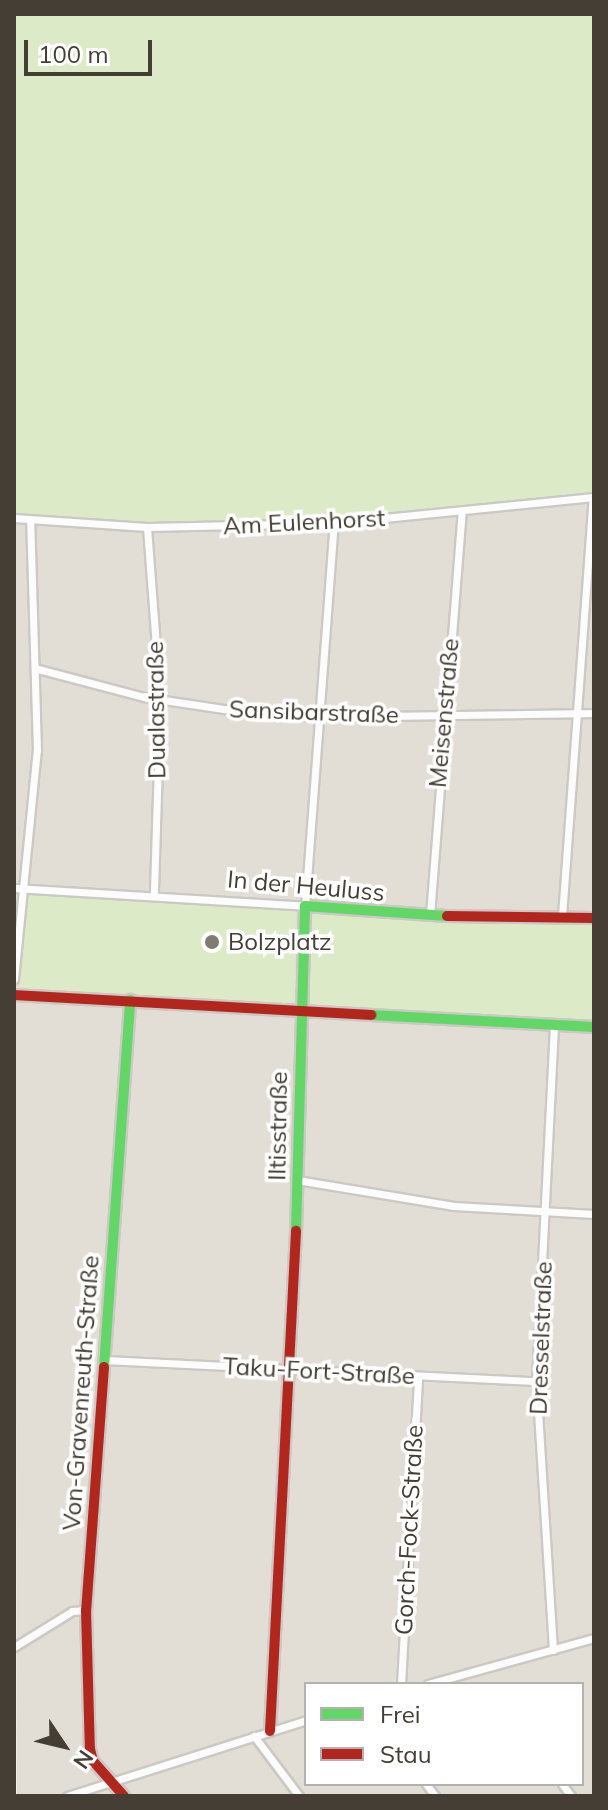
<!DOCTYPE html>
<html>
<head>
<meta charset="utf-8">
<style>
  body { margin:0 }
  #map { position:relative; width:608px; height:1810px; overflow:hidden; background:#eeede8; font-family:Mulish,sans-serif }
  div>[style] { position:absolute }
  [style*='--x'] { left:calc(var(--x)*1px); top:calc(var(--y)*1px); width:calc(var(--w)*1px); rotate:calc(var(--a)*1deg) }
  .residential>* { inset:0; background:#e3ded5 }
  .green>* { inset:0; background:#dceac8 }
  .roads { filter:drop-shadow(2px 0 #cbc9c4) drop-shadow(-2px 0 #cbc9c4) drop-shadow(0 2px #cbc9c4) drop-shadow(0 -2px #cbc9c4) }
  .street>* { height:7px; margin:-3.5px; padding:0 3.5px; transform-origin:3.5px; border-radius:3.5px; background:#fcfcfc }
  .fast>* { height:10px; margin:-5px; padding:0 5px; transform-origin:5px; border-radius:5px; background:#63d668 }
  .jam>* { height:10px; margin:-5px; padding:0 5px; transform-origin:5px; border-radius:5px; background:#b3261e }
  .dots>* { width:22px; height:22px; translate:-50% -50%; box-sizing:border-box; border:4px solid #fff; border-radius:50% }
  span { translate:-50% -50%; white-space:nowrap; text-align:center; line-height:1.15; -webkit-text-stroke:7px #fff; paint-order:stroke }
  .street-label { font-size:24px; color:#443e34 }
  .poi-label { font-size:24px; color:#443e34 }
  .left { translate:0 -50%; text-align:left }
  .frame { position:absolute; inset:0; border:16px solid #443e34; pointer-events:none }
  .legend { position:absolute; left:304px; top:1682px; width:280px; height:104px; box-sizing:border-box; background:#fff; border:2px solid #b4b2ae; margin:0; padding:10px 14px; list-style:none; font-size:24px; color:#443e34 }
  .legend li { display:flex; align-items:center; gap:16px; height:40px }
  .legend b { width:40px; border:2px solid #b4b2ae }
  .north { position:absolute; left:24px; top:1706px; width:80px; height:80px; -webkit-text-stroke:6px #fff; paint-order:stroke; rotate:125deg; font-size:22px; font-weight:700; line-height:32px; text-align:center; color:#443e34 }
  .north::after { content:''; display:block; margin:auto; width:28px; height:36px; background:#443e34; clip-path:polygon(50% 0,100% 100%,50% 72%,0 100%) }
  .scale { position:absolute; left:24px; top:40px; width:128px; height:36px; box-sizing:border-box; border:4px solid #443e34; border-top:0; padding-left:10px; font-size:24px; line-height:28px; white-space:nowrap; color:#443e34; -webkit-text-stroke:6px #fff; paint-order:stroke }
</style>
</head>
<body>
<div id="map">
  <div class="residential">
    <div style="clip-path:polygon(evenodd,594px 493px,594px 1796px,17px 1796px,14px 513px,131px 523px,328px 519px,594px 493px,306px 1684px,582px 1684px,582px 1784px,306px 1784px,306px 1684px)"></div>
  </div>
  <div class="green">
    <div style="clip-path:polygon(14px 14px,594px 14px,594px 493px,328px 519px,131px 523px,14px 513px)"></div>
    <div style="clip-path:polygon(34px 892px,296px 911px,295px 1001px,285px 1007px,26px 992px,20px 988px,28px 897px)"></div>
    <div style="clip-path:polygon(315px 914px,594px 923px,594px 1023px,313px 1006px,307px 1001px,310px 917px)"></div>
  </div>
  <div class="roads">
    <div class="street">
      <div style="--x:14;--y:518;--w:133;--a:3.9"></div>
      <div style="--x:147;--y:527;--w:187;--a:-1.2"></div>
      <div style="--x:334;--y:523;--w:261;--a:-5.7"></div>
      <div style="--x:147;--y:527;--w:172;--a:85.7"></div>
      <div style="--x:160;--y:699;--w:194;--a:91.8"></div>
      <div style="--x:38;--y:669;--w:110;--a:14.8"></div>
      <div style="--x:144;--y:697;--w:94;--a:8.6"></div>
      <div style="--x:237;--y:711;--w:80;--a:4.3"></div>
      <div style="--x:317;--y:717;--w:277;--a:-0.8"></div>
      <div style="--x:14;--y:888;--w:292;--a:3.5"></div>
      <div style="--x:305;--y:906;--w:384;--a:-85.7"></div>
      <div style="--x:430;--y:915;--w:404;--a:-85.5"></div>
      <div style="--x:562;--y:916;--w:419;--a:-85.8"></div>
      <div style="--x:14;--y:979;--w:230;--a:-84.3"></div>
      <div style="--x:37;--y:750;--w:230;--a:-91.7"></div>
      <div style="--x:297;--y:1180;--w:159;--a:9.4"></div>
      <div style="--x:454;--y:1206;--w:140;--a:3.3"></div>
      <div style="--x:103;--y:1360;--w:434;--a:2.8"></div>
      <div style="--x:14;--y:1647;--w:68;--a:-31.8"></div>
      <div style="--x:72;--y:1611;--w:14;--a:-4"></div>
      <div style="--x:553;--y:1650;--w:270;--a:-93.6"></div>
      <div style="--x:536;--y:1381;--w:355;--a:-87.1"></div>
      <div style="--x:401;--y:1684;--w:307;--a:-86.8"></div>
      <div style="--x:428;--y:1684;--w:172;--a:-15.5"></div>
      <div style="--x:254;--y:1736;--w:75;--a:53.1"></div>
      <div style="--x:426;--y:1784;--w:15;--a:53"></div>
      <div style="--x:562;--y:1784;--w:15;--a:53"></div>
      <div style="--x:67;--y:1796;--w:251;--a:-17.6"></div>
    </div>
    <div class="fast">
      <div style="--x:371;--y:1015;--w:223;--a:3.1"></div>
      <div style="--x:296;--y:1231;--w:325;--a:-88.4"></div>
      <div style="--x:305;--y:906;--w:142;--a:4"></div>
      <div style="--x:104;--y:1367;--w:368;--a:-85.9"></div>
    </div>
    <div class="jam">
      <div style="--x:447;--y:916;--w:147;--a:0.8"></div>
      <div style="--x:14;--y:995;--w:358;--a:3.2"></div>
      <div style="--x:104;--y:1367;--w:244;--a:94.2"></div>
      <div style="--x:86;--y:1610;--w:139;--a:88.4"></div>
      <div style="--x:90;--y:1749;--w:12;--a:76"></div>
      <div style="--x:93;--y:1761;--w:47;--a:48.5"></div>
      <div style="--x:270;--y:1731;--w:501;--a:-87.02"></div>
    </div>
  </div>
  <div class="dots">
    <div style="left:212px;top:942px;background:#807b73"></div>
  </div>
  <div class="street-label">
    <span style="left:304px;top:522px;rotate:-3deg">Am Eulenhorst</span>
    <span style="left:156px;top:710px;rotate:-91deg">Dualastraße</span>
    <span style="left:314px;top:712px;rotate:2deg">Sansibarstraße</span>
    <span style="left:444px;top:713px;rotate:-85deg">Meisenstraße</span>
    <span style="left:306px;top:886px;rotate:5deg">In der Heuluss</span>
    <span style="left:278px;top:1126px;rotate:-89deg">Iltisstraße</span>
    <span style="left:541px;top:1338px;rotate:-88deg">Dresselstraße</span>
    <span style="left:319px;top:1371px;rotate:3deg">Taku-Fort-Straße</span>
    <span style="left:81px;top:1393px;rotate:-86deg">Von-Gravenreuth-Straße</span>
    <span style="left:409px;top:1530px;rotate:-87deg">Gorch-Fock-Straße</span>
  </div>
  <div class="poi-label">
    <span class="left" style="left:228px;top:942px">Bolzplatz</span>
  </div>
  <div class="frame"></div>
  <ul class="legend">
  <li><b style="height:10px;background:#63d668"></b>Frei</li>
  <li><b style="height:10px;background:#b3261e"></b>Stau</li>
  </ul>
  <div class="north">N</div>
  <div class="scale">100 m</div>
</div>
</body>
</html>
